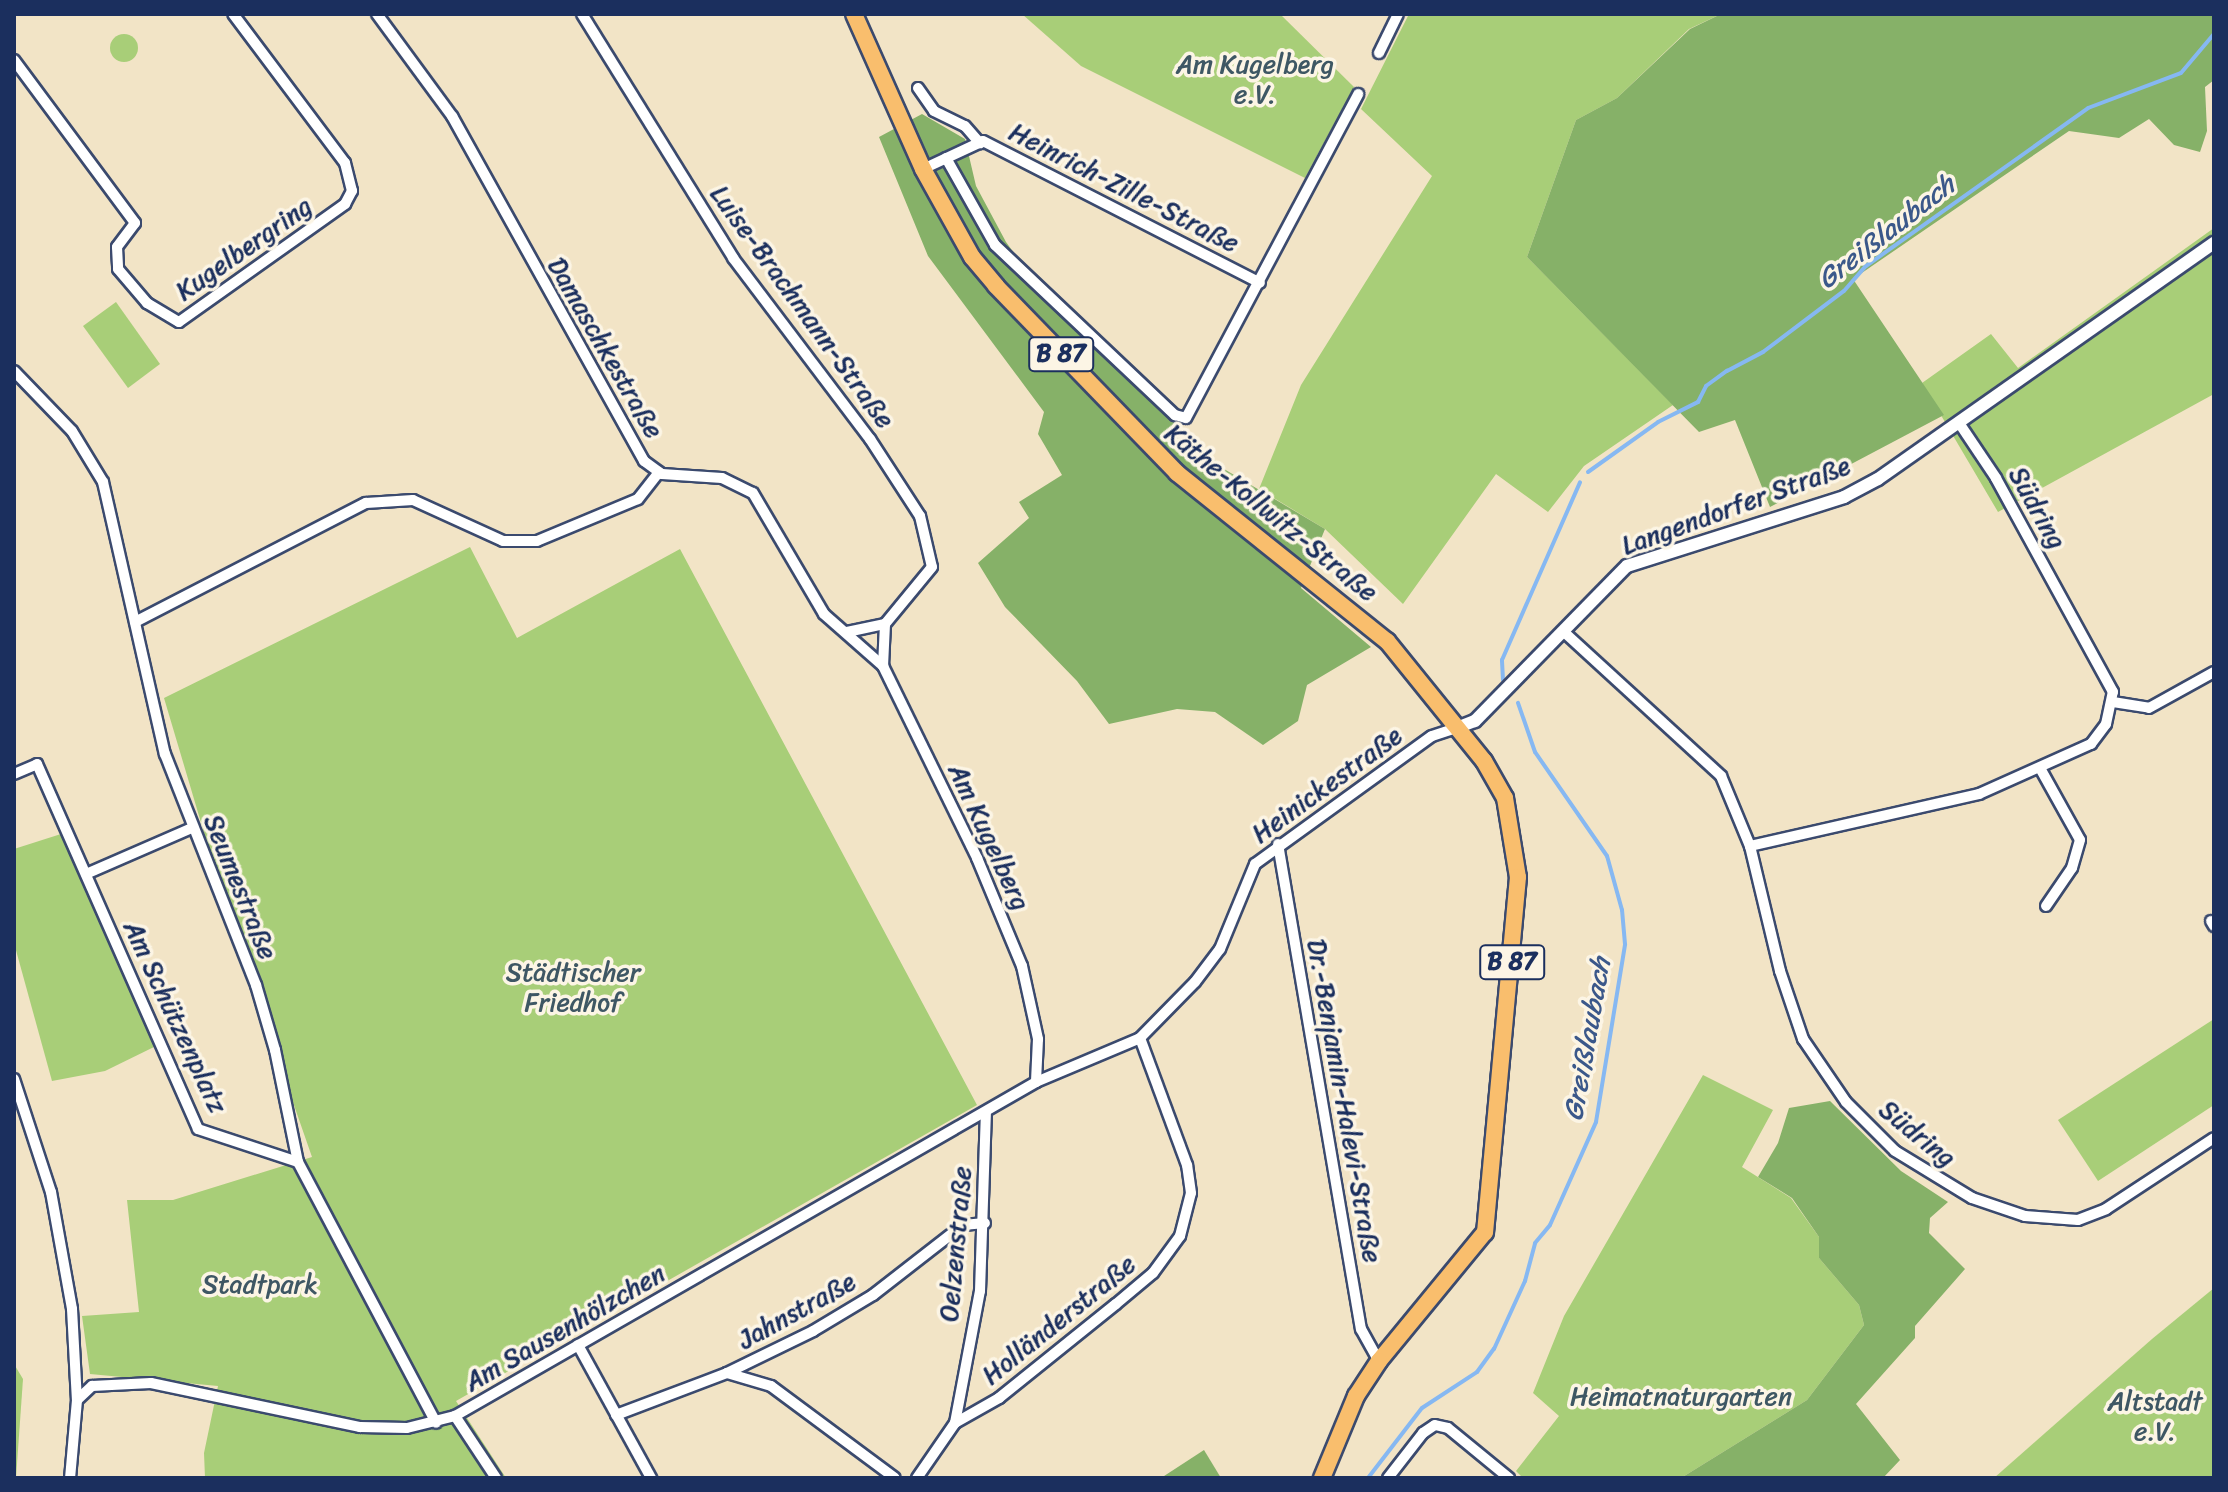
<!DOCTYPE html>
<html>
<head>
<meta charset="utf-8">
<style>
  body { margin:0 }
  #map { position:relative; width:2228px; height:1492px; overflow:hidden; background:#f2e4c6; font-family:Sriracha,sans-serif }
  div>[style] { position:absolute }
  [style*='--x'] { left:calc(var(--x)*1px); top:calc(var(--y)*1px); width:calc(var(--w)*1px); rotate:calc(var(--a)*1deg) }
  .green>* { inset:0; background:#a8ce78 }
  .round { border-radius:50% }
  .forest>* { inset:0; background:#86b168 }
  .stream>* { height:4px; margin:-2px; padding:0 2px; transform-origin:2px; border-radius:2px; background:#86b8f2 }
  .roads { filter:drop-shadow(2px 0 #3b4a6e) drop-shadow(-2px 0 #3b4a6e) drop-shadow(0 2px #3b4a6e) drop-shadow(0 -2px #3b4a6e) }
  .minor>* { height:10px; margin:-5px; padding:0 5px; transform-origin:5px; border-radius:5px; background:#fff }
  .tertiary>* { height:12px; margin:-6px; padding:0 6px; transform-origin:6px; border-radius:6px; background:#fff }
  .primary>* { height:16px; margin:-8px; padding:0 8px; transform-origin:8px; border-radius:8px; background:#f9be6d }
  span { translate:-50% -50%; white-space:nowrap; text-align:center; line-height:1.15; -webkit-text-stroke:7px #fcf5e5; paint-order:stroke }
  .shield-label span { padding:2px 6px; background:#fcf5e5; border:2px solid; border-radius:6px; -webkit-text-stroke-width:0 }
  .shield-label { font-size:24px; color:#1b2f5e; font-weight:700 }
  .park-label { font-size:26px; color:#3e5764 }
  .street-label { font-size:26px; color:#1b2f5e }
  .water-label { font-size:28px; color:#3b588a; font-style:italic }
  .frame { position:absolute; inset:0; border:16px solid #1b2f5e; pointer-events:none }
</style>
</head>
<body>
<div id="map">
  <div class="green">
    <div style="clip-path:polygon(1022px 14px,1280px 14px,1354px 87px,1305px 178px,1081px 66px)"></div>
    <div style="clip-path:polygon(1409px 14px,1721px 14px,1689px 29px,1617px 98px,1576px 120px,1527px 257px,1673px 405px,1584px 466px,1548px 512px,1496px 474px,1403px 604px,1325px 529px,1259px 489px,1301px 385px,1432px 176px,1361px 109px)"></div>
    <div class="round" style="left:110px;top:34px;width:28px;height:28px"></div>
    <div style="clip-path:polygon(2214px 228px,2214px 394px,1998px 512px,1922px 383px,1991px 334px,2018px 368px)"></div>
    <div style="clip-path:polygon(116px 302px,160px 364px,128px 388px,83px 326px)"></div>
    <div style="clip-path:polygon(470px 547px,517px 638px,680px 549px,977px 1105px,456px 1401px,506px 1478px,205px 1478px,204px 1453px,218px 1386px,90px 1374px,82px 1316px,139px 1312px,127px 1200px,173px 1200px,312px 1157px,232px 927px,164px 698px)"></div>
    <div style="clip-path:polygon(61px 834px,156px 1046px,105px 1071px,52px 1081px,14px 943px,14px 849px)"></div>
    <div style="clip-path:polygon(2214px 1019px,2214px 1105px,2098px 1181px,2058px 1120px)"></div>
    <div style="clip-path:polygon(1703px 1075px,1773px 1110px,1742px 1167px,1791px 1198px,1819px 1237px,1819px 1258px,1859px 1305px,1864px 1325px,1807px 1400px,1681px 1478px,1523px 1478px,1516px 1471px,1559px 1416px,1533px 1393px,1564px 1316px)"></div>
    <div style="clip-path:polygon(2214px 1288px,2214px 1478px,1994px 1478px,2152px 1339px)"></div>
    <div style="clip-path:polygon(14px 1364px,23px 1379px,16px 1478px,14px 1478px)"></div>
  </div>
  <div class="forest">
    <div style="clip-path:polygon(1721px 14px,2214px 14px,2214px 80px,2205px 87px,2207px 131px,2200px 152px,2174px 145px,2149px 119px,2119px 138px,2069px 131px,1853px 279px,1944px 415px,1770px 507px,1735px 420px,1699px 432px,1527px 257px,1576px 120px,1617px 98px,1690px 29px)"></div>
    <div style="clip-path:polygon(922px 114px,965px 139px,976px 186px,1006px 242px,1042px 292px,1224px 469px,1325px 529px,1301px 588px,1371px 647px,1307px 685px,1298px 721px,1263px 745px,1215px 712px,1177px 709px,1109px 724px,1077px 681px,1005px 607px,978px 563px,1029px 518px,1019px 502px,1062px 475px,1038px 434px,1044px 412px,928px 256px,879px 137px)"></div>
    <div style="clip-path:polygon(1830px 1101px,1901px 1171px,1948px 1202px,1930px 1218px,1929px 1233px,1965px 1269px,1915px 1326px,1915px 1338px,1856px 1404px,1900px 1460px,1883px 1478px,1681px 1478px,1807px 1400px,1864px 1325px,1859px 1305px,1819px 1258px,1819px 1237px,1792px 1198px,1758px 1177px,1778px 1143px,1789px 1108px)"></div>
    <div style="clip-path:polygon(1204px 1450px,1221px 1478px,1161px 1478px)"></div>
  </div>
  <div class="stream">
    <div style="--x:1588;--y:472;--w:86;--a:-35.5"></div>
    <div style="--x:1658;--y:422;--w:45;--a:-26.6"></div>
    <div style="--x:1698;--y:402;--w:18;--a:-63"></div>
    <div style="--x:1706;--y:386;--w:26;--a:-36"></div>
    <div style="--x:1727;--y:371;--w:41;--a:-27.8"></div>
    <div style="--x:1763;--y:352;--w:101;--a:-37"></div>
    <div style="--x:1844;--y:291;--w:33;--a:-49"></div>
    <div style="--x:1866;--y:266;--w:272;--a:-35.4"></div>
    <div style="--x:2088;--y:108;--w:99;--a:-20.6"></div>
    <div style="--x:2181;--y:73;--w:51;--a:-49.8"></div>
    <div style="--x:1503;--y:680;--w:20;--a:-93"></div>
    <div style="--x:1502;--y:660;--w:194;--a:-66.3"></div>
    <div style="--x:1368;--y:1478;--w:88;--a:-52.4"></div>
    <div style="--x:1422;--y:1408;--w:66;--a:-33.2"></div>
    <div style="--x:1477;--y:1372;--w:29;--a:-54"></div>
    <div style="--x:1494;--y:1349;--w:75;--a:-65.5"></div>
    <div style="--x:1525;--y:1281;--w:39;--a:-75"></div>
    <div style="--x:1535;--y:1243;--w:23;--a:-50"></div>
    <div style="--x:1550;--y:1225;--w:113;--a:-65.9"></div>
    <div style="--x:1596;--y:1122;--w:180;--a:-80.7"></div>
    <div style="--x:1625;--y:944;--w:34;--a:-95"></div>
    <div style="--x:1622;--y:910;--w:56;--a:-105.5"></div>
    <div style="--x:1607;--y:856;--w:126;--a:-124.7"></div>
    <div style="--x:1535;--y:752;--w:52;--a:-109.1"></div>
  </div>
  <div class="roads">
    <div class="minor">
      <div style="--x:377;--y:14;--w:127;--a:53.7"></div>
      <div style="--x:452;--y:116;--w:395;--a:60.9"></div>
      <div style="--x:644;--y:461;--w:22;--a:36"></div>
      <div style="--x:662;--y:474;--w:60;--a:3.8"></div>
      <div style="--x:722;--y:478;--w:34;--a:26"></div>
      <div style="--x:753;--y:493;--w:140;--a:59.6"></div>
      <div style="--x:824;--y:614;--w:79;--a:41.4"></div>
      <div style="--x:883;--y:666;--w:214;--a:63.9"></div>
      <div style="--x:977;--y:858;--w:117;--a:67.4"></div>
      <div style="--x:1022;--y:966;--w:75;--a:77.6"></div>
      <div style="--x:1038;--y:1039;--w:43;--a:92.7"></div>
      <div style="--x:582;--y:14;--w:287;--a:58.2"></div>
      <div style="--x:733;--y:258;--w:227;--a:52.9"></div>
      <div style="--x:870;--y:439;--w:92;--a:57"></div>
      <div style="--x:920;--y:516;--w:52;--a:76.8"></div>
      <div style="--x:932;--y:567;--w:74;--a:129.5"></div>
      <div style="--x:885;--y:624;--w:42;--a:92.7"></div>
      <div style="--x:1379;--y:53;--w:43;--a:-64"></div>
      <div style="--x:14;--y:60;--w:203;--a:53.4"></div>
      <div style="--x:135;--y:223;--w:30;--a:127"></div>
      <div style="--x:117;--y:247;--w:22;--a:87"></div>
      <div style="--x:118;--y:269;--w:45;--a:49.5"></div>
      <div style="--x:147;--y:303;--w:37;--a:31"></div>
      <div style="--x:179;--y:322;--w:204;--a:-35.4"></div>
      <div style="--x:345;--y:204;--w:15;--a:-62"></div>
      <div style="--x:352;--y:191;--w:29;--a:-104"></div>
      <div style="--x:345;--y:163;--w:186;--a:-126.9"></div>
      <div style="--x:918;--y:88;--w:28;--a:55"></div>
      <div style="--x:934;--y:111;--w:34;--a:26"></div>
      <div style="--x:965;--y:126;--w:23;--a:49"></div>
      <div style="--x:946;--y:158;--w:100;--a:60.6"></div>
      <div style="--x:995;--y:245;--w:248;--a:43.4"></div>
      <div style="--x:1175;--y:415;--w:11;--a:15"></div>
      <div style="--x:1186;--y:418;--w:367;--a:-62"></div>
      <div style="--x:923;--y:169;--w:66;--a:-25"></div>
      <div style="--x:983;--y:141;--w:311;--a:27.1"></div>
      <div style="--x:14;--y:371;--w:83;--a:46"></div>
      <div style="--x:72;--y:431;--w:60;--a:58.7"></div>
      <div style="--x:103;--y:482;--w:279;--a:77.2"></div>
      <div style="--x:165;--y:754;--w:248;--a:68.5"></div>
      <div style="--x:256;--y:985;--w:68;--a:73.7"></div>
      <div style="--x:275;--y:1050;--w:114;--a:78.4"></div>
      <div style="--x:298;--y:1162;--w:295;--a:62.1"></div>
      <div style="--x:135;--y:622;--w:260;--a:-27.3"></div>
      <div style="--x:366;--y:503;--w:47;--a:-3.7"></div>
      <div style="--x:413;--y:500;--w:99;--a:24.5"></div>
      <div style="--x:503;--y:541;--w:34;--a:0"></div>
      <div style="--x:537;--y:541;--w:109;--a:-22.6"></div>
      <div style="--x:638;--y:499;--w:34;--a:-52"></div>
      <div style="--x:847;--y:632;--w:39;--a:-12"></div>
      <div style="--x:1564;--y:632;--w:213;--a:42.5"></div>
      <div style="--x:1721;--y:776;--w:76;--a:67.5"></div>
      <div style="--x:1750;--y:846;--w:129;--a:76.5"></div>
      <div style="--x:1780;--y:971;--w:72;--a:71.3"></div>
      <div style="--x:1803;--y:1039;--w:76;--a:55.7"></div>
      <div style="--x:1846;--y:1102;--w:69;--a:45"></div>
      <div style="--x:1895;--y:1151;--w:90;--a:31.4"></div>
      <div style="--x:1972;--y:1198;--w:56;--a:18.8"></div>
      <div style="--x:2025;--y:1216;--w:53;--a:4.3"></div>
      <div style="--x:2078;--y:1220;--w:30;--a:-21"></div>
      <div style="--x:2106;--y:1209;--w:129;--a:-33.3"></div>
      <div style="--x:2113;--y:702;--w:36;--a:9"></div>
      <div style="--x:2149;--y:708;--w:74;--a:-29"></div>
      <div style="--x:2040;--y:768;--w:82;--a:60.9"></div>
      <div style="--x:2080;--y:840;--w:29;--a:106"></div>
      <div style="--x:2072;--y:868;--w:46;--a:124.4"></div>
      <div style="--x:14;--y:774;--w:25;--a:-23"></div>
      <div style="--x:37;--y:764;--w:399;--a:66.2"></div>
      <div style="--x:198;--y:1129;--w:105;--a:18.3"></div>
      <div style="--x:1278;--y:844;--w:492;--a:80.3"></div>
      <div style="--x:1361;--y:1329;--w:37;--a:61"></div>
      <div style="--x:1750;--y:846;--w:235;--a:-12.8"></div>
      <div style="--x:1979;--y:794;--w:123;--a:-24.1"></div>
      <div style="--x:2091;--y:744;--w:25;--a:-53"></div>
      <div style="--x:2106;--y:724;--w:33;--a:-78"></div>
      <div style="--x:2113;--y:692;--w:244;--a:-118.7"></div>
      <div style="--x:1996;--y:478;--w:66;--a:-123.9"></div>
      <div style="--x:86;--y:874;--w:116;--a:-23.5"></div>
      <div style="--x:2211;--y:921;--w:6;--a:59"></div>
      <div style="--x:14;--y:1079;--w:119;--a:71.9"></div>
      <div style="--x:51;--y:1192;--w:119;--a:79.8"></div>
      <div style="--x:72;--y:1309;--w:91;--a:86.9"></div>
      <div style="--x:77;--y:1400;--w:78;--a:95.1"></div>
      <div style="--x:578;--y:1345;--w:152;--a:61.2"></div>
      <div style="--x:727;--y:1373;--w:46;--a:16.5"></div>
      <div style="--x:771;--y:1386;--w:154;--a:36.6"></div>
      <div style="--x:77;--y:1400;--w:21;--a:-43"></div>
      <div style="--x:92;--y:1386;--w:59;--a:-2.9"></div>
      <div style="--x:151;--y:1383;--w:214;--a:11.9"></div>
      <div style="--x:360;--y:1427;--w:47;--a:1.2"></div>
      <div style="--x:407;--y:1428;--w:49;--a:-14"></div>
      <div style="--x:455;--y:1416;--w:670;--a:-29.89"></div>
      <div style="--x:1036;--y:1082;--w:113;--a:-22.9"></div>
      <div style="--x:1140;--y:1038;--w:78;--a:-45.5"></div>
      <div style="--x:1195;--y:982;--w:41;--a:-52.9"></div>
      <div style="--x:1220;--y:949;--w:92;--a:-67.6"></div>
      <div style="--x:1255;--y:864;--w:218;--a:-35.9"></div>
      <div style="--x:1432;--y:736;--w:28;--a:-18"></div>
      <div style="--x:616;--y:1415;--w:119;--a:-20.7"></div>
      <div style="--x:727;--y:1373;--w:96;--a:-26"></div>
      <div style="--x:813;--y:1331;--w:70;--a:-31"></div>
      <div style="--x:873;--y:1295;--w:114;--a:-37.9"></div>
      <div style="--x:963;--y:1225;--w:22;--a:-5"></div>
      <div style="--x:455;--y:1416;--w:74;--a:56.5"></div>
      <div style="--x:955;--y:1423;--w:134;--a:-79.3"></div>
      <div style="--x:980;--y:1291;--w:177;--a:-88.1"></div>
      <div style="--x:917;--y:1478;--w:67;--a:-55.4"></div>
      <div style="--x:955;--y:1423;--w:51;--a:-29.6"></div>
      <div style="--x:999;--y:1398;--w:150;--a:-38.8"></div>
      <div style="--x:1116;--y:1304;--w:48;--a:-40"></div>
      <div style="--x:1153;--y:1273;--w:46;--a:-53.9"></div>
      <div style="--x:1180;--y:1236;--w:44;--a:-75.7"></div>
      <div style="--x:1191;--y:1193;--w:28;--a:-98"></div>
      <div style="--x:1187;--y:1165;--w:135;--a:-110.3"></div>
      <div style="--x:1388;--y:1478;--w:57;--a:-52.1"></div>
      <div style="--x:1423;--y:1433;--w:14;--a:-34"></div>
      <div style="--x:1435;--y:1425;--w:13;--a:13"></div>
      <div style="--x:1448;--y:1428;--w:79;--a:39.3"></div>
    </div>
    <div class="tertiary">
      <div style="--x:1459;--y:727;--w:17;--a:-21"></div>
      <div style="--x:1475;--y:721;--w:217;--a:-45.6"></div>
      <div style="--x:1627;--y:566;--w:228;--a:-17.6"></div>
      <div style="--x:1844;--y:497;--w:38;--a:-28"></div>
      <div style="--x:1878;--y:479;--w:411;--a:-35.1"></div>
    </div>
    <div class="primary">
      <div style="--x:854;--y:14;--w:170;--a:66"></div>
      <div style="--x:923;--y:169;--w:101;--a:60.9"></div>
      <div style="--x:972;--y:257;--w:38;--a:50"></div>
      <div style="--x:996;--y:286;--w:260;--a:45.9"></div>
      <div style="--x:1177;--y:473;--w:269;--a:38.7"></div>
      <div style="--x:1387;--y:641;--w:154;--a:51.1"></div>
      <div style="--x:1484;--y:761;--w:43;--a:60.4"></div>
      <div style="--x:1505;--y:798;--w:80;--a:80.7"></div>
      <div style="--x:1518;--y:877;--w:357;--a:95.3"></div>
      <div style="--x:1485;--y:1232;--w:167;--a:129.4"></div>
      <div style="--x:1379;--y:1361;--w:42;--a:123.3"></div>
      <div style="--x:1356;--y:1396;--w:89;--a:112.5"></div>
    </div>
  </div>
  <div class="shield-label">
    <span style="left:1061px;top:354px">B 87</span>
    <span style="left:1512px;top:962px">B 87</span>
  </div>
  <div class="park-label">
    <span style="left:1255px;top:80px">Am Kugelberg<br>e.V.</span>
    <span style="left:573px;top:988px">Städtischer<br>Friedhof</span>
    <span style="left:260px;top:1285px">Stadtpark</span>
    <span style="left:1681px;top:1397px">Heimatnaturgarten</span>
    <span style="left:2155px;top:1417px">Altstadt<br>e.V.</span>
  </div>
  <div class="street-label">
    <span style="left:1124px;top:188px;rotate:27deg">Heinrich-Zille-Straße</span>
    <span style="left:244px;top:249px;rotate:-35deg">Kugelbergring</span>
    <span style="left:802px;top:307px;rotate:54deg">Luise-Brachmann-Straße</span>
    <span style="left:605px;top:348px;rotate:60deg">Damaschkestraße</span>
    <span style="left:1736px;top:506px;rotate:-20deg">Langendorfer Straße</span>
    <span style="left:2037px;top:508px;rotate:61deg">Südring</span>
    <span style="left:1271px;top:513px;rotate:39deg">Käthe-Kollwitz-Straße</span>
    <span style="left:1327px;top:785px;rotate:-36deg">Heinickestraße</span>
    <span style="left:989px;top:837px;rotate:65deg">Am Kugelberg</span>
    <span style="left:240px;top:887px;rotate:68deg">Seumestraße</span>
    <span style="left:175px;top:1017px;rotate:65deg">Am Schützenplatz</span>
    <span style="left:1344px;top:1101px;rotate:80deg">Dr.-Benjamin-Halevi-Straße</span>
    <span style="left:1917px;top:1134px;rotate:39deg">Südring</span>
    <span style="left:956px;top:1244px;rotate:-85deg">Oelzenstraße</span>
    <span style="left:797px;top:1311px;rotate:-29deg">Jahnstraße</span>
    <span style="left:1059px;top:1320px;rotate:-39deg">Holländerstraße</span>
    <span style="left:565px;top:1328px;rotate:-30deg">Am Sausenhölzchen</span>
  </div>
  <div class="water-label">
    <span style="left:1886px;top:232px;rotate:-38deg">Greißlaubach</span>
    <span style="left:1587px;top:1039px;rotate:-80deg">Greißlaubach</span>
  </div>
  <div class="frame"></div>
</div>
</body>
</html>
